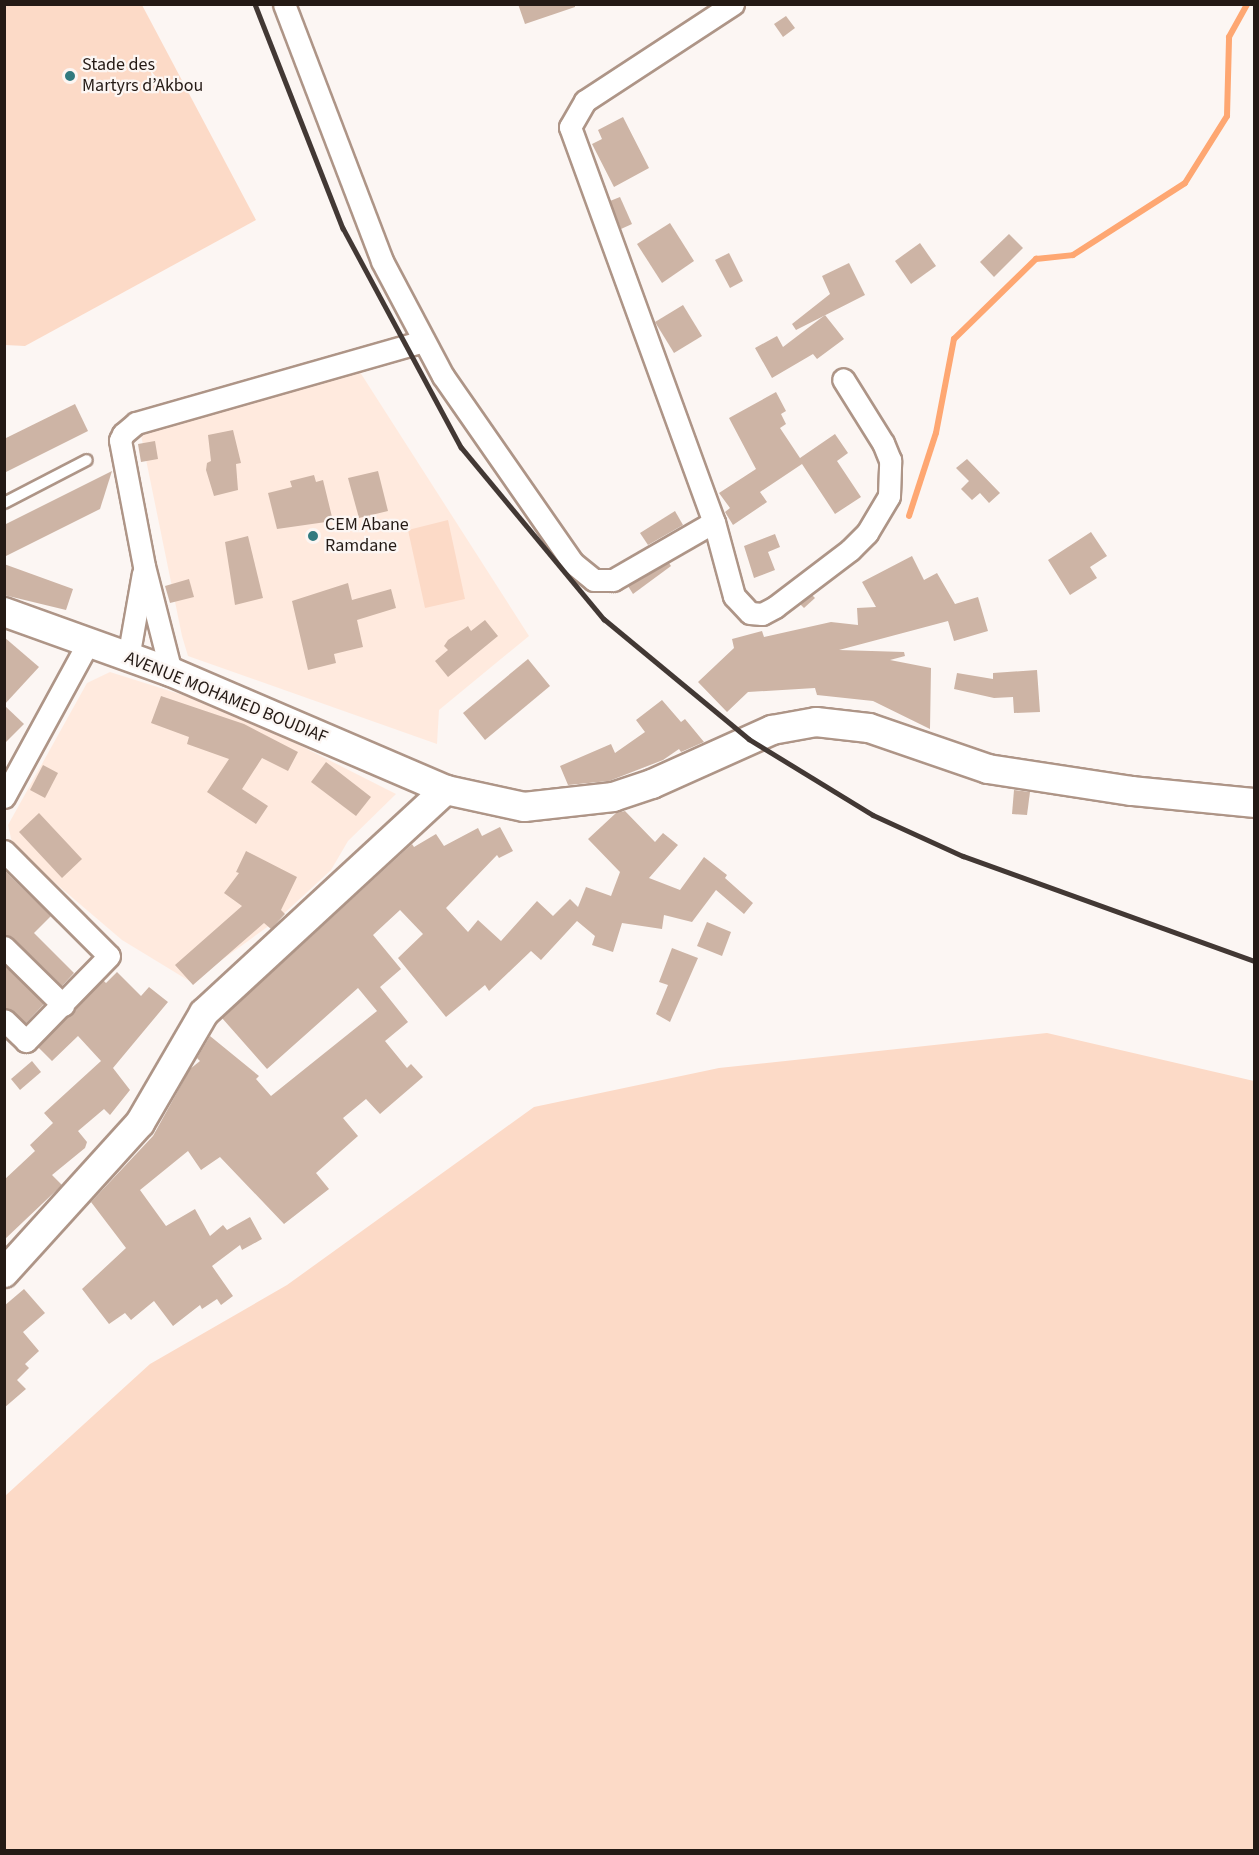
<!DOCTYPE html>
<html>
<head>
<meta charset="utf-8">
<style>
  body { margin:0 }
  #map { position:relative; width:1259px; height:1855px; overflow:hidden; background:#fcf6f3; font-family:"Source Sans 3",sans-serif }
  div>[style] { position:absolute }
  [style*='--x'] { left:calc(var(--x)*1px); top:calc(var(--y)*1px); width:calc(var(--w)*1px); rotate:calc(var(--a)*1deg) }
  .built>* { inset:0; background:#ffeade }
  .green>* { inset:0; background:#fcdac7 }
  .stream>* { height:6px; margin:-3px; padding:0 3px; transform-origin:3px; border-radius:3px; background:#fea772 }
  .building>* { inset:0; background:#cdb4a5 }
  .roads { filter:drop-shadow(2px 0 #ae9587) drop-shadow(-2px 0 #ae9587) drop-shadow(0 2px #ae9587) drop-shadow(0 -2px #ae9587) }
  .lane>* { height:10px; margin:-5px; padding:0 5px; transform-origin:5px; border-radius:5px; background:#fff }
  .street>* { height:21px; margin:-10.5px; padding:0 10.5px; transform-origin:10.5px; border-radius:10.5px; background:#fff }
  .secondary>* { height:28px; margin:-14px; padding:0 14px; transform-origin:14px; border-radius:14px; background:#fff }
  .rail>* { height:4.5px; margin:-2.25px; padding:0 2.25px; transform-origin:2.25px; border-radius:2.25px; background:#423834 }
  .dots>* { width:16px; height:16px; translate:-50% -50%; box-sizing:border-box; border:3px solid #fcf6f3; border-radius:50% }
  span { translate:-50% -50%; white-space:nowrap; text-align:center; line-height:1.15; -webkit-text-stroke:4.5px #fcf6f3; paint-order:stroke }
  .poi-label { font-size:18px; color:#241a15 }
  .left { translate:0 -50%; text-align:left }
  .street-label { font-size:18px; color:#241a15 }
  .frame { position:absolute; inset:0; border:6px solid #241a15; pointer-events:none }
</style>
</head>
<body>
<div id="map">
  <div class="built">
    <div style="clip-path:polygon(358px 369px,529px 636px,439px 710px,437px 744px,188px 656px,182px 636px,141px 435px)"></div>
    <div style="clip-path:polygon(110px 672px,230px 710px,396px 794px,348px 841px,331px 870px,277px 920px,191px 982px,122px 940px,13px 847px,8px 825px,87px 683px)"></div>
  </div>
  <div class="green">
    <div style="clip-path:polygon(4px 5px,142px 5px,256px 220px,25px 346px,5px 345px)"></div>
    <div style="clip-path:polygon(448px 520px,465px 599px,425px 608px,408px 530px)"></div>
    <div style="clip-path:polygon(1047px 1033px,1254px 1081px,1254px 1850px,5px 1850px,5px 1496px,150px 1364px,287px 1285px,534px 1107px,719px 1068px)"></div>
  </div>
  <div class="stream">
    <div style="--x:909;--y:516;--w:87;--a:-72"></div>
    <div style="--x:936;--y:433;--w:96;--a:-79.2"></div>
    <div style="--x:954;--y:339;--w:115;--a:-44.3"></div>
    <div style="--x:1036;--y:259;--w:37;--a:-6"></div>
    <div style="--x:1073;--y:255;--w:133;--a:-32.7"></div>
    <div style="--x:1185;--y:183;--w:79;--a:-57.9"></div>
    <div style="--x:1227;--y:116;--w:79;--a:-88.5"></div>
    <div style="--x:1229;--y:37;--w:38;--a:-61"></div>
  </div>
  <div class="building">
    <div style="clip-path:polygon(518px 4px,575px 4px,575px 7px,525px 24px)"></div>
    <div style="clip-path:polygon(786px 16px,795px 28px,783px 37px,774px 24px)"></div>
    <div style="clip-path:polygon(623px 117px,649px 168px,614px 187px,592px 144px,602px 139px,598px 130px)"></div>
    <div style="clip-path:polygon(620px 197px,632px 224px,621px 229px,610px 201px)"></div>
    <div style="clip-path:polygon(670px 223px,694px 261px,662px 283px,637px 244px)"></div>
    <div style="clip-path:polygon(1009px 234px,1023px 248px,994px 277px,980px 262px)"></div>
    <div style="clip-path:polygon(920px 243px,936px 266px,911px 284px,895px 261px)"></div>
    <div style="clip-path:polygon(729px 253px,743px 281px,730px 288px,715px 260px)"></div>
    <div style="clip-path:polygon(849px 263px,865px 295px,796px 330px,792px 324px,830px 294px,822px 276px)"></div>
    <div style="clip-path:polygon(683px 305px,702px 336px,674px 353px,655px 322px)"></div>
    <div style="clip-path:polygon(825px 315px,844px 339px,817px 359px,813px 354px,772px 378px,755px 348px,777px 336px,783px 347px)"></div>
    <div style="clip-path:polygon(776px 392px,786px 411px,781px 414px,786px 424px,780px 428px,800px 458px,835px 434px,848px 453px,837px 461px,861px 497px,835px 514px,802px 464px,760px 492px,767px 502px,733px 525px,725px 512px,730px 508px,719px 493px,756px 469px,729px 418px)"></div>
    <div style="clip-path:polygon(75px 404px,88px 431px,4px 473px,4px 439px)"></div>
    <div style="clip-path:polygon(233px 430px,241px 463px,236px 464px,238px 490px,214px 496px,206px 470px,207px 463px,211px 461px,208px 435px)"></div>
    <div style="clip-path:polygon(155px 441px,158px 459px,141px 462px,138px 444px)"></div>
    <div style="clip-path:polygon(967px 459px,1000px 493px,989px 503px,980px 493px,972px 500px,961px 489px,969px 481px,956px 468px)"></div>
    <div style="clip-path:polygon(112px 471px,100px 509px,4px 557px,4px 525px)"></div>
    <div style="clip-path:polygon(378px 471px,388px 511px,359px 518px,348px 478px)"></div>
    <div style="clip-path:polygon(314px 475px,316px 482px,323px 480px,333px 521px,277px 529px,268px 493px,292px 487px,290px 481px)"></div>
    <div style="clip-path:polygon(675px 511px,683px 525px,648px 545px,640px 533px)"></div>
    <div style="clip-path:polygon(1091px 532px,1107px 556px,1090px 567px,1097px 578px,1070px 595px,1048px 560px)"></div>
    <div style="clip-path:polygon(775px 534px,780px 547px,768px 552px,775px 570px,754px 578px,744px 546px)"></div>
    <div style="clip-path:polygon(248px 536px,263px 598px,235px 605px,225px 542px)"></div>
    <div style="clip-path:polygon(912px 556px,924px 580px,937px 573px,955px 604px,978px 597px,988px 631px,954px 641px,948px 621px,839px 650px,904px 652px,905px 656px,890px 660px,931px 668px,930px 729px,873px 701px,817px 695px,815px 688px,748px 692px,727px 712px,698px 682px,734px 648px,732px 639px,762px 631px,764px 637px,831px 622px,858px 625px,857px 608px,876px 607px,862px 582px)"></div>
    <div style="clip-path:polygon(669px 563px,671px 566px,633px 594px,628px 586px)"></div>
    <div style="clip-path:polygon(4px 564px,73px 589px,66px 610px,4px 595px)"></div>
    <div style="clip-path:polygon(189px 579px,194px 597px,170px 603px,165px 586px)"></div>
    <div style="clip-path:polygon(348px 583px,352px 600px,391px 589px,396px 608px,357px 620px,363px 647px,334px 654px,336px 663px,308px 670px,292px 601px)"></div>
    <div style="clip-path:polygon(812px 595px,815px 598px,804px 608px,800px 604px)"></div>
    <div style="clip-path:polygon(485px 620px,498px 636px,448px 677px,435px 661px,448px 650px,444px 646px,448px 640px,468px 626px,471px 631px)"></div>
    <div style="clip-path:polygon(4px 637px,39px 667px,4px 705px)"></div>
    <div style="clip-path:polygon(528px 659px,550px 686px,485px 740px,463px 713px)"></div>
    <div style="clip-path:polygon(1037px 670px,1040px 712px,1014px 713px,1013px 697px,994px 698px,954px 689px,957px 673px,993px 679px,993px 673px)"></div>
    <div style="clip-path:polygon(161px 696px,244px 724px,298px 752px,288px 771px,262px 758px,242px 789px,268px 806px,256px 824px,207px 792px,229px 759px,187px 744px,189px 737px,151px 723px)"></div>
    <div style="clip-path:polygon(662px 700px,681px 722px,685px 719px,704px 742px,681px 752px,679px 749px,663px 760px,609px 781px,568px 785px,560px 766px,611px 744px,615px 753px,645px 732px,636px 720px)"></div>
    <div style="clip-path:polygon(4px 705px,24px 724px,4px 744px)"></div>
    <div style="clip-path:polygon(326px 762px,371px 797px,356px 816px,311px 782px)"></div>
    <div style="clip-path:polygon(43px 765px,58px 773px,45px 798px,30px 790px)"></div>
    <div style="clip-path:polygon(1014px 790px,1030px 792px,1027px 815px,1012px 814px)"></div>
    <div style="clip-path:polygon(625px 811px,655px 842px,663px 833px,678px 845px,649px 878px,680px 890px,704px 857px,727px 875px,725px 878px,753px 903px,744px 914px,716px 890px,692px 922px,664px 915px,662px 929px,622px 923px,613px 952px,592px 945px,595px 936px,577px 921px,541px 960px,531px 951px,489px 991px,485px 985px,446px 1017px,398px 958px,423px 934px,400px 910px,373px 935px,401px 969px,380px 987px,408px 1022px,385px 1041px,407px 1068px,411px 1064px,423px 1077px,380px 1114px,366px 1099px,343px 1118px,358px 1136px,316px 1173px,329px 1189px,284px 1224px,220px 1157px,201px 1170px,188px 1151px,140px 1190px,166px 1226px,195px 1209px,210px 1236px,223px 1225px,227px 1230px,250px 1217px,262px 1239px,242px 1250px,240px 1245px,212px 1266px,233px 1296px,221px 1305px,217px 1299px,202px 1309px,200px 1305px,173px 1326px,154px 1301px,131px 1320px,125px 1313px,109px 1324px,82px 1289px,126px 1248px,91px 1202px,153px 1136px,190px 1069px,200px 1061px,197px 1058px,210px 1036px,259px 1076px,256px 1079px,271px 1096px,377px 1011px,358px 988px,267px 1069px,222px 1018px,412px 844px,414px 847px,436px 834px,444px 846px,478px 828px,482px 836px,500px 827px,513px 851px,499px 858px,497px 855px,446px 908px,468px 932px,478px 920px,501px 941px,537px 901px,553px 916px,570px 899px,578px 907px,586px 887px,611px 896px,620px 872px,588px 839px,616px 813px)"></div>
    <div style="clip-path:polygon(39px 813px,82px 859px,62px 878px,19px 832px)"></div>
    <div style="clip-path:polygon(246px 851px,297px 877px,281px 910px,285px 914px,271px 929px,264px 923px,193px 985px,175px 965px,242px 906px,224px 893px,239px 873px,236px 872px)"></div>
    <div style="clip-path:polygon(4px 870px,51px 916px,34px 933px,74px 973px,62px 986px,13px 938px,4px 935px)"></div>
    <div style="clip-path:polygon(707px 922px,731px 932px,722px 956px,697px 946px)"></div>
    <div style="clip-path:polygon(672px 948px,698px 958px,670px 1022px,656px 1014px,668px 985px,659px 982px)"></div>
    <div style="clip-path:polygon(4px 965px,44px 1004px,26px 1023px,4px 1008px)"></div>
    <div style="clip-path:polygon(117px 972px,141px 996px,149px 987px,168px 1002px,113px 1068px,130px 1090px,110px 1115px,104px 1109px,78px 1131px,87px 1142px,85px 1148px,52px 1175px,62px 1185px,4px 1240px,4px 1180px,35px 1151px,30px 1145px,53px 1123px,44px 1113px,101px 1061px,78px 1036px,52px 1061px,38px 1047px,103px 980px,106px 983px)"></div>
    <div style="clip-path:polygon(32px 1061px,41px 1072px,20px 1090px,11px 1079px)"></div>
    <div style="clip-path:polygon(24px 1289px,45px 1313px,23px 1332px,39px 1351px,25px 1364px,29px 1368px,17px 1380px,26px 1389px,4px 1408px,4px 1306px)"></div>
  </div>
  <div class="roads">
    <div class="lane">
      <div style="--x:4;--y:503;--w:93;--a:-27.4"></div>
    </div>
    <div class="street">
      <div style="--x:284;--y:4;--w:275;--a:69.1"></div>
      <div style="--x:382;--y:261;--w:130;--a:62.1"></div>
      <div style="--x:443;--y:376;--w:228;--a:55.2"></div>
      <div style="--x:573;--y:563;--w:27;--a:39"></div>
      <div style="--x:594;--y:580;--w:19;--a:0"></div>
      <div style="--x:613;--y:580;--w:116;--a:-29.9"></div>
      <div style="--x:733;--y:4;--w:177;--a:146.8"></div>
      <div style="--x:585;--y:101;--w:30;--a:120"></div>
      <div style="--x:570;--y:127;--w:420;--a:70"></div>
      <div style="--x:714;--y:522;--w:77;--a:74.9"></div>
      <div style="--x:734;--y:596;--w:23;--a:47"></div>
      <div style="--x:750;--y:613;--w:12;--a:5"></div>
      <div style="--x:762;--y:614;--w:15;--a:-28"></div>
      <div style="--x:775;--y:607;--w:94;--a:-37.2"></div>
      <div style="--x:850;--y:550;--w:24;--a:-45"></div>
      <div style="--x:867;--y:533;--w:43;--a:-59.3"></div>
      <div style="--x:889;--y:496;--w:36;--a:-88"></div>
      <div style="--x:890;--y:460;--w:18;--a:-112"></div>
      <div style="--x:883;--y:443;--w:75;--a:-122"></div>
      <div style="--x:128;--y:658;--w:86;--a:-80"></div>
      <div style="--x:171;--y:672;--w:109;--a:-104.3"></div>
      <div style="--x:144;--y:566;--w:128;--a:-100.8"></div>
      <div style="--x:120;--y:440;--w:7;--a:-63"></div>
      <div style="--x:123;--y:434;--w:17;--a:-40"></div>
      <div style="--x:136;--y:423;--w:299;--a:-15.9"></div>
      <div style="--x:4;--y:797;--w:173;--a:-61.4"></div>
      <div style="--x:4;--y:851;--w:148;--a:45"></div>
      <div style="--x:109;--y:956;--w:119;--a:134.3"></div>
      <div style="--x:26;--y:1041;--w:30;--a:-136"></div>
      <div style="--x:4;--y:947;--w:83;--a:44.5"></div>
    </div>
    <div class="secondary">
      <div style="--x:4;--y:612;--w:177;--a:19.8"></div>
      <div style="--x:171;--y:672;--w:299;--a:23.2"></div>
      <div style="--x:446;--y:790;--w:80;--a:12.3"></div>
      <div style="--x:524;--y:807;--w:90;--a:-6.4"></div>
      <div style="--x:613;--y:797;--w:41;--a:-18.4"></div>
      <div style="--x:652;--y:784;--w:132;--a:-24.2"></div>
      <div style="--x:772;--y:730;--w:45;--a:-10.3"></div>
      <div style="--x:816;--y:722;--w:53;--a:6.5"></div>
      <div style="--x:869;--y:728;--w:126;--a:19"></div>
      <div style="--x:988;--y:769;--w:146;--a:8.7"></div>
      <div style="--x:1132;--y:791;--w:123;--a:5.6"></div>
      <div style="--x:4;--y:1273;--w:202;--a:-47.8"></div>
      <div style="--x:140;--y:1123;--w:127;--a:-59.8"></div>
      <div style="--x:204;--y:1013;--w:329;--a:-42.7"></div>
    </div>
  </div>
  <div class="rail">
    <div style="--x:255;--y:4;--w:241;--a:68.6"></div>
    <div style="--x:343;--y:228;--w:249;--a:61.7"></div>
    <div style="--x:461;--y:447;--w:224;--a:50.3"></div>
    <div style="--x:604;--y:619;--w:188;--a:39.6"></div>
    <div style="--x:749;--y:739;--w:145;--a:31.5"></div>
    <div style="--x:873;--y:815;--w:99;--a:24.5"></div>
    <div style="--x:963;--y:856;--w:309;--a:19.8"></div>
  </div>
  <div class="dots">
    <div style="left:70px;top:76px;background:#317a7f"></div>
    <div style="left:313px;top:536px;background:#317a7f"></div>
  </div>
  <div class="poi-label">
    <span class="left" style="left:82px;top:76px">Stade des<br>Martyrs d’Akbou</span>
    <span class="left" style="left:325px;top:536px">CEM Abane<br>Ramdane</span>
  </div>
  <div class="street-label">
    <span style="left:226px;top:698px;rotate:22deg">AVENUE MOHAMED BOUDIAF</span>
  </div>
  <div class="frame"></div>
</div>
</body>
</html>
